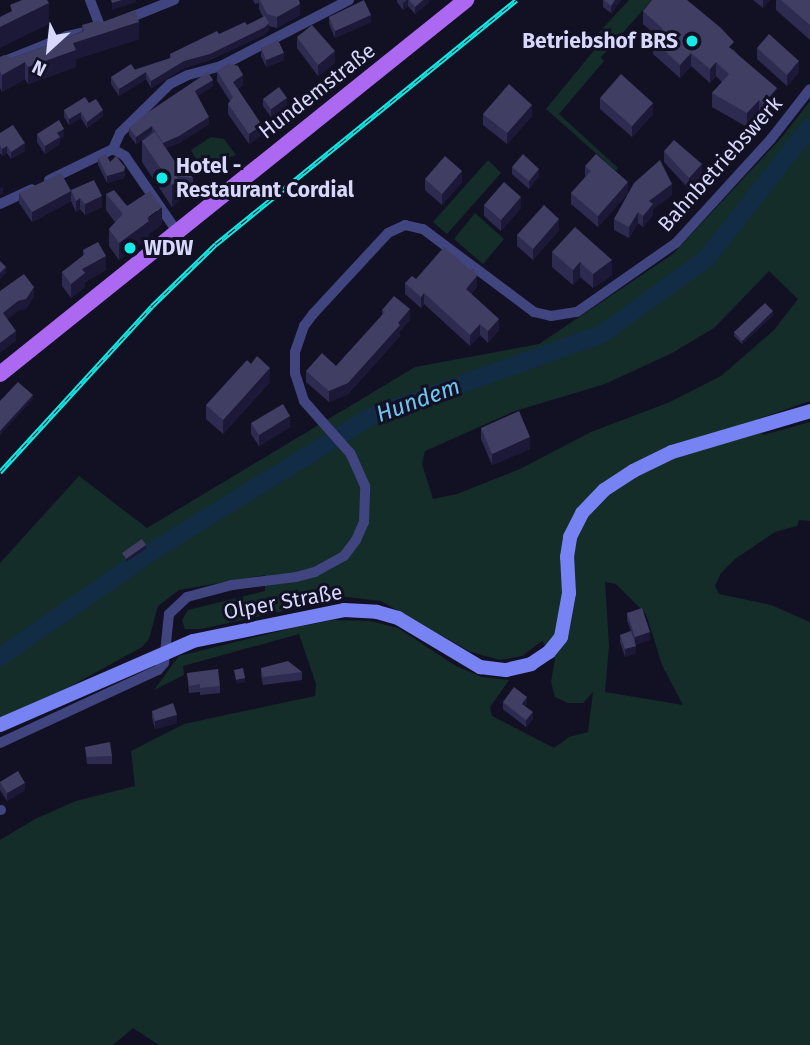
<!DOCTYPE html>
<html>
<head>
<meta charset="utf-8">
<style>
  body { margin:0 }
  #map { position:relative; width:810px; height:1045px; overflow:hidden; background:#121124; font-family:"Fira Sans",sans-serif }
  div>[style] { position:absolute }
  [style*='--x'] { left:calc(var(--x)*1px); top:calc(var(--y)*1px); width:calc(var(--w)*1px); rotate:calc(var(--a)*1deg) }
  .green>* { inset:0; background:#142d29 }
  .river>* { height:18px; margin:-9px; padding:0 9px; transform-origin:9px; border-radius:9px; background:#132c46 }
  .street>* { height:10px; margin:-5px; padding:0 5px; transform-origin:5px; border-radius:5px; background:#40457f }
  .secondary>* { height:14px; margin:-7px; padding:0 7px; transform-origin:7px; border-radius:7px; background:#7783f3 }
  .primary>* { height:16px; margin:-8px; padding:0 8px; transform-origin:8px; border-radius:8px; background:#ad68f2 }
  .rail>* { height:5px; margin-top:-2.5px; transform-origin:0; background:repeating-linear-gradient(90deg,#121124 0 8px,#14eae6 0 16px); box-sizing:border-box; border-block:2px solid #14eae6 }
  .wall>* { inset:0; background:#2e2b50 }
  .shaded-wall>* { inset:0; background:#1b1937 }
  .building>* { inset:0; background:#403e62 }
  .dots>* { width:19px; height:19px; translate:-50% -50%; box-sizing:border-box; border:4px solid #121124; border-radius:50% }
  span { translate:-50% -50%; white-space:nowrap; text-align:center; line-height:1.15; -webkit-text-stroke:6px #121124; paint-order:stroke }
  .poi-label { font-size:21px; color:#d7d8fc; font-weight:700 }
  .right { translate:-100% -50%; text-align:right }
  .left { translate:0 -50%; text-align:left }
  .street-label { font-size:21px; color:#d7d8fc }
  .water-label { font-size:23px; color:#6ec5f2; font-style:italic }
  .north { position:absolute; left:14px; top:14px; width:70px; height:70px; -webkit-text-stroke:5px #121124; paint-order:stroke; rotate:207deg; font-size:19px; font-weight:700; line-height:28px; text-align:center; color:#d7d8fc }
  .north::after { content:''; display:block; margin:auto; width:24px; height:32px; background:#d7d8fc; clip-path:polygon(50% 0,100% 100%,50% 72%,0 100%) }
</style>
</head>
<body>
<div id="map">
  <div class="green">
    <div style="clip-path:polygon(629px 0,652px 0,601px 57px,604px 61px,559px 114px,618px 168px,616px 171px,546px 109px,596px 48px,592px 40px)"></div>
    <div style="clip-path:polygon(evenodd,810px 101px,810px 401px,758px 419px,763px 435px,810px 422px,810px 521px,799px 520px,797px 526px,775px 532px,735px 559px,721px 573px,715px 586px,719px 594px,771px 605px,810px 622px,810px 1045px,159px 1045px,133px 1028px,113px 1045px,0 1045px,0 840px,35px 819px,76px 801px,135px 786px,131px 751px,184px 724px,315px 696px,316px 684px,299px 634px,183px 666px,184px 675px,154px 690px,179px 656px,297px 627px,334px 620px,370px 621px,398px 628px,456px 666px,482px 677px,509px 680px,490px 707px,492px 716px,554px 748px,569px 737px,588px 732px,593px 692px,583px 703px,568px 703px,555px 697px,551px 682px,555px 659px,542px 641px,522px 656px,500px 660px,471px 652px,381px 601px,347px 597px,201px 629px,185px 629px,182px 620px,188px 610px,265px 591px,265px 575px,179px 590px,158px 606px,149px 639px,142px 647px,69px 687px,0 718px,0 563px,79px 476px,147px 528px,415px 367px,539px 344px,673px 254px,782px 137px,810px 101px,769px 271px,798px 299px,774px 330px,721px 376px,670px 402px,591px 432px,520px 469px,457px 494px,433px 499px,422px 464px,425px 451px,515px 411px,605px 384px,672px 353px,714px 328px,769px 271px,810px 101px,605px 582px,616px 584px,646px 614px,662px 665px,683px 705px,605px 692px,609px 646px,605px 582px)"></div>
    <div style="clip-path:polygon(211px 137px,224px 139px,236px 155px,201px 168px,191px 150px)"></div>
    <div style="clip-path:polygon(488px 160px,501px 173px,447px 234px,433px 222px)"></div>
    <div style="clip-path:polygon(475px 213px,504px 239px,483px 264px,454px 239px)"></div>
  </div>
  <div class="river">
    <div style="--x:0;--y:657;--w:193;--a:-34.7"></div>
    <div style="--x:159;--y:547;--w:250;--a:-31.6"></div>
    <div style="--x:372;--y:416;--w:244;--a:-19.6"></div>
    <div style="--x:602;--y:334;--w:128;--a:-35.8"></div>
    <div style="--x:706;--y:259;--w:168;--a:-51.8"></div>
  </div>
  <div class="street">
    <div style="--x:90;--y:0;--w:30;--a:69"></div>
    <div style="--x:124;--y:20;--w:54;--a:-21.8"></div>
    <div style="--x:0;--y:63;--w:72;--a:-21.9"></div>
    <div style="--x:67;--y:36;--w:23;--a:-13"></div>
    <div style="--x:49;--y:180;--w:71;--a:-25.8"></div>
    <div style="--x:0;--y:204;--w:35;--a:-25"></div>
    <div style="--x:176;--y:230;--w:90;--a:-124.6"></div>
    <div style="--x:125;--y:156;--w:14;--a:-150"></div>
    <div style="--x:113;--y:149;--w:17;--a:-66"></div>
    <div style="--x:120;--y:133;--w:70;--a:-44.4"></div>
    <div style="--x:170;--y:84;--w:20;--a:-27"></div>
    <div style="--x:188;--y:75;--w:34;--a:-15"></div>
    <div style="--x:221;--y:66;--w:144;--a:-27.3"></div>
    <div style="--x:0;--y:743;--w:174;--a:-24.8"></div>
    <div style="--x:158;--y:670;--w:9;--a:-49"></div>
    <div style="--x:164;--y:663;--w:49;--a:-84.2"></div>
    <div style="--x:169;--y:614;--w:25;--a:-43"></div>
    <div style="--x:187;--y:597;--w:47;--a:-14.9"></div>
    <div style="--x:232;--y:585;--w:64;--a:-7.1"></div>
    <div style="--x:296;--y:577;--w:20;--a:-15"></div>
    <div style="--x:315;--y:572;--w:33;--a:-29"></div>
    <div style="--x:344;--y:556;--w:20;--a:-53"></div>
    <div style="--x:356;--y:540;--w:20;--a:-66"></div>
    <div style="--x:364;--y:522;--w:36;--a:-88"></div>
    <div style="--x:365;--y:486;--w:36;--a:-114"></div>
    <div style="--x:350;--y:453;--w:69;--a:-131.5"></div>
    <div style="--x:304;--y:401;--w:29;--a:-108"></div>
    <div style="--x:295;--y:373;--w:21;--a:-90"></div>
    <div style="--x:295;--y:352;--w:28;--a:-71"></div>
    <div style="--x:304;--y:326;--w:15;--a:-53"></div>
    <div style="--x:313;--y:314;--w:110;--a:-47.2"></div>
    <div style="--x:388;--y:233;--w:19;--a:-25"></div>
    <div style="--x:405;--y:225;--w:18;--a:13"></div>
    <div style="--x:423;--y:229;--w:139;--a:36.8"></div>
    <div style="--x:534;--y:312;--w:17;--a:13"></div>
    <div style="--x:551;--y:316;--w:26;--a:-9"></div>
    <div style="--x:577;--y:312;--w:121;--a:-34.9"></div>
    <div style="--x:676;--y:243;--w:141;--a:-47.6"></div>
    <div style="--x:771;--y:139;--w:63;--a:-52"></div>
    <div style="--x:0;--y:810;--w:1;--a:0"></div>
  </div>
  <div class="secondary">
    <div style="--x:0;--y:725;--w:210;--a:-23.5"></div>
    <div style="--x:193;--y:641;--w:154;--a:-11.6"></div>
    <div style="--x:344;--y:610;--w:33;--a:3"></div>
    <div style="--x:377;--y:612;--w:22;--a:16"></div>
    <div style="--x:398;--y:618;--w:96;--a:30.9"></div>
    <div style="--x:480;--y:667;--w:26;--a:7"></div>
    <div style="--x:506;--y:670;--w:26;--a:-13"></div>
    <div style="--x:531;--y:664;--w:22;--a:-34"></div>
    <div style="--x:549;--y:652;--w:19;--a:-51"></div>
    <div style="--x:561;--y:637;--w:45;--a:-79.7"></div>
    <div style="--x:569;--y:593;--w:36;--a:-93"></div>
    <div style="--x:567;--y:557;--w:20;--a:-81"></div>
    <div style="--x:570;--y:537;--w:27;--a:-63"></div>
    <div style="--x:582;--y:513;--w:32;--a:-46"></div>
    <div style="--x:604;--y:490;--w:35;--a:-33"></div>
    <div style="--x:633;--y:471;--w:43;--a:-26"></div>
    <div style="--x:672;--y:452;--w:144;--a:-16.5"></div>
  </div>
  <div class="primary">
    <div style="--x:0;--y:374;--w:598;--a:-38.75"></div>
  </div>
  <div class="rail">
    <div style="--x:0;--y:472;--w:225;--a:-47.5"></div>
    <div style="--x:152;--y:306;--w:89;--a:-44.1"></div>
    <div style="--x:216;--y:244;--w:387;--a:-39.1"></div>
  </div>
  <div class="wall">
    <div style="clip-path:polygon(253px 0,299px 0,300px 15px,277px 28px,269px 26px,269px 30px,265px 34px,210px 60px,184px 68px,151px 88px,146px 79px,119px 96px,111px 84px,111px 77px,170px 58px,170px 54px,219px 34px,247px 25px,263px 17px,259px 9px,259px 3px,255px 4px)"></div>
    <div style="clip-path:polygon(397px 0,429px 0,429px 2px,415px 14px,408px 6px,403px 10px,397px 2px)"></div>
    <div style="clip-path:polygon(603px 0,621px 0,611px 13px,603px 7px)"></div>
    <div style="clip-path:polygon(753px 0,770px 0,763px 8px)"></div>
    <div style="clip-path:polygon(776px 0,810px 0,810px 40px,776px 10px)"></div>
    <div style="clip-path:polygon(643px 11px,734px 50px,777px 102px,763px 118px,759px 114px,747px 127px,712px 107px,712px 93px,722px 82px,716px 76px,710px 83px,691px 66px,680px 78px,653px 54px,653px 40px,657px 36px,643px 24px)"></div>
    <div style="clip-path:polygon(329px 17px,371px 22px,335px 38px,329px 24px)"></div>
    <div style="clip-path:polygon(100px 23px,139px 39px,76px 59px,76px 67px,28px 84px,25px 79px,2px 92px,0 88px,0 57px,11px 58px,54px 43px,82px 31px,82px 25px)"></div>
    <div style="clip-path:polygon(297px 37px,335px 63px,318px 76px,297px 48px)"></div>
    <div style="clip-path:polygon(261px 48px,284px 60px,266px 67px,261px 56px)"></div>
    <div style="clip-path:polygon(757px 48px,799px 72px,787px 86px,757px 59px)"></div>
    <div style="clip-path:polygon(217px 71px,243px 85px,238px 89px,262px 135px,249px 144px,228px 114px,228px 104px,230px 101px,217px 81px)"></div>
    <div style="clip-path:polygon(213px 86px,197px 96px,209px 124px,179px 143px,166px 148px,177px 165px,193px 178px,193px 200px,179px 198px,179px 201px,172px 207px,142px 162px,142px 141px,153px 133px,136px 144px,129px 135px,129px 128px)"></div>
    <div style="clip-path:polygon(600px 98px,653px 114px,632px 137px,600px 109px)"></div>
    <div style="clip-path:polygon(263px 99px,287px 105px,271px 117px,263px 106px)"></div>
    <div style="clip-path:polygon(89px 103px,103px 116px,87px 128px,81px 118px,69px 125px,64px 117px,64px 110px)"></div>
    <div style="clip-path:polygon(483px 114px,532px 116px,507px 144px,483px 125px)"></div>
    <div style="clip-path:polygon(0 133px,25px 151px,11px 159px,7px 153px,2px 156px,0 153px)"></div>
    <div style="clip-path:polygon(37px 134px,64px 136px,60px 139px,60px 144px,45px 154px,37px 142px)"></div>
    <div style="clip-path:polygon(664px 151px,702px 175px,689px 189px,664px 162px)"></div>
    <div style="clip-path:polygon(98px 158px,110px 162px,125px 174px,124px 178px,107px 183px,98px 165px)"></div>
    <div style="clip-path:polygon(585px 166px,628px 193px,598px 227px,571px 204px,571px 193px,585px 177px)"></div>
    <div style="clip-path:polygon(512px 167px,539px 176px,529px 189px,512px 174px)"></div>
    <div style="clip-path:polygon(425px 179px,462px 182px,442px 205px,425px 190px)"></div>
    <div style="clip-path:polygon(71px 191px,102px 207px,85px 215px,80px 209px,76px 212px,71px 201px,32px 222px,19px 203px,19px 193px)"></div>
    <div style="clip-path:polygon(106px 194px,162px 224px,149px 234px,149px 238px,119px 260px,109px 246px,109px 229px,115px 222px,106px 210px)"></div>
    <div style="clip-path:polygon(672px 195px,653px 209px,653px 215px,643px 227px,638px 223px,629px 238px,614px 230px,614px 219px)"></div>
    <div style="clip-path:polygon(484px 205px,521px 208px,501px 231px,484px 216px)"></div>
    <div style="clip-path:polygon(559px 230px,533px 260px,517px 246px,517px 235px)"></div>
    <div style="clip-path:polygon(83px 250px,106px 270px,85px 282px,85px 287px,71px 298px,62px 286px,62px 272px,83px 256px)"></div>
    <div style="clip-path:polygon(552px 252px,612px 275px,593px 288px,580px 277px,573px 285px,552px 267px)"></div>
    <div style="clip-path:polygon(416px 279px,477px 287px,471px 294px,499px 330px,488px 343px,480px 335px,470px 346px,424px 304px,421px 308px,405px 294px,405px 283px)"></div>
    <div style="clip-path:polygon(382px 310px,410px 320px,400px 331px,400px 336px,348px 394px,329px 402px,306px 382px,306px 371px,336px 366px,382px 315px)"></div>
    <div style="clip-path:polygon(773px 315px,742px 344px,734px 336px,734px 332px)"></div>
    <div style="clip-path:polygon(270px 382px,223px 434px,206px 419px,206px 405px)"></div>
    <div style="clip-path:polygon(251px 423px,290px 427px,259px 446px,251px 434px)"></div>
    <div style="clip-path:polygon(481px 428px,530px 449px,492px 465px,481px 439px)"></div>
    <div style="clip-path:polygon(627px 613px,650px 640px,635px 644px,636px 653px,625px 657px,620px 642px,620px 635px,631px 631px,627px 620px)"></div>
    <div style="clip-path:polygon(261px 668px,302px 672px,302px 680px,263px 685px,261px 675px)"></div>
    <div style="clip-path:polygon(187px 673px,220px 686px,220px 693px,200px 695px,200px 692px,189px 693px)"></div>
    <div style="clip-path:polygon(503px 702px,527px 704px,525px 706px,533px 719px,526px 727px,503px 709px)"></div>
    <div style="clip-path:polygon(152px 711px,177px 723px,155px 729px,152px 718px)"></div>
    <div style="clip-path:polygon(85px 747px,112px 756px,112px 764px,87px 764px)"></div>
    <div style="clip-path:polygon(0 782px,25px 790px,7px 801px,0 790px)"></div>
  </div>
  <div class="shaded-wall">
    <div style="clip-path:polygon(122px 0,136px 0,136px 2px,112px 10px,112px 3px)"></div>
    <div style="clip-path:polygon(407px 0,408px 0,408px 6px,403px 10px,403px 3px)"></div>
    <div style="clip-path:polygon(423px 0,429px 0,429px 2px,415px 14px,415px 7px)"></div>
    <div style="clip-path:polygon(615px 0,621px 0,611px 13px,611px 6px)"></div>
    <div style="clip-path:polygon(763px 0,770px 0,763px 8px)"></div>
    <div style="clip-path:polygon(49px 3px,49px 24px,0 48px,0 27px)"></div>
    <div style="clip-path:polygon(300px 4px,300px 15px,277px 28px,277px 17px)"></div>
    <div style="clip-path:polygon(371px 15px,371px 22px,335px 38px,335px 31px)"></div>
    <div style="clip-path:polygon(139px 22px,139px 39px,76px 59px,76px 67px,28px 84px,28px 67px,73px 43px)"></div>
    <div style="clip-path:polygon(269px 23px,269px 30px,265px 34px,210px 60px,184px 68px,151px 88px,151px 81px,184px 61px)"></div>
    <div style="clip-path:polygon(335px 51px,335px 63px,318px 76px,318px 65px)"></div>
    <div style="clip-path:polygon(284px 53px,284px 60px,266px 67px,266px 60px)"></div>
    <div style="clip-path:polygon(691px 53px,691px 66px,680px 78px,680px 65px)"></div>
    <div style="clip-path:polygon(799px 61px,799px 72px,787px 86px,787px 75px)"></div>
    <div style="clip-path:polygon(25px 62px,25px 79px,2px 92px,2px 75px)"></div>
    <div style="clip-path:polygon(716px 62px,716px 76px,710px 83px,710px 69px)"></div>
    <div style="clip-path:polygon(146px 72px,146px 79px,119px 96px,119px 89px)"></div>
    <div style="clip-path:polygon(243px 75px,243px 85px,233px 92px,233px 82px)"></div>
    <div style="clip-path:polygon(213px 80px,213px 86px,195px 97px,195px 91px)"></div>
    <div style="clip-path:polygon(777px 88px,777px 102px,763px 118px,763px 104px)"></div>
    <div style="clip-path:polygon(287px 98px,287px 105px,271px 117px,271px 109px)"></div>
    <div style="clip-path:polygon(759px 100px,759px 114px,747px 127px,747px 113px)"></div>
    <div style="clip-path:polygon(653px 103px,653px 114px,632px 137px,632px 126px)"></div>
    <div style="clip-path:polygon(532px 105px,532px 116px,507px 144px,507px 133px)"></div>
    <div style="clip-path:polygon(103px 110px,103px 116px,87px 128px,87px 122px)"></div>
    <div style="clip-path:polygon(81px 112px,81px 118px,69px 125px,69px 119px)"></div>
    <div style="clip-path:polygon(209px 117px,209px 124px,179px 143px,163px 149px,163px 143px)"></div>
    <div style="clip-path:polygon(262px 125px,262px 135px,249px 144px,249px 134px)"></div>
    <div style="clip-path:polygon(152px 126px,152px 132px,136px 144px,136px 137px)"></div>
    <div style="clip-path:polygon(64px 129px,64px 136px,60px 139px,60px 144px,45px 154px,45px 146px,57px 133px)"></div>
    <div style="clip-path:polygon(25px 143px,25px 151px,11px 159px,11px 152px)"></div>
    <div style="clip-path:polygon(7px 146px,7px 153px,2px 156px,2px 149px)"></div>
    <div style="clip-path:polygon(702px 164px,702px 175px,689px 189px,689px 178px)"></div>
    <div style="clip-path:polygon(125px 167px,124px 178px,107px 183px,107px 176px)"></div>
    <div style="clip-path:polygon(539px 169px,539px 176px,529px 189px,529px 181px)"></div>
    <div style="clip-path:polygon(462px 171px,462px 182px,442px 205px,442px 194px)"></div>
    <div style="clip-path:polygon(179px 180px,179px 201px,172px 207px,172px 185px)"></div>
    <div style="clip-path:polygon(628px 182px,628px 193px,598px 227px,598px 216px)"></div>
    <div style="clip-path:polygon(672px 184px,672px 195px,653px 209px,653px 215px,643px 227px,643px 216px,649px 201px)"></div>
    <div style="clip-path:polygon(3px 187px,3px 194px,0 195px,0 188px)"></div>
    <div style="clip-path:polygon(71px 191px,71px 201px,32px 222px,32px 212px)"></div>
    <div style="clip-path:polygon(102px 196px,102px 207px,85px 215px,85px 204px)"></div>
    <div style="clip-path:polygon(521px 197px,521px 208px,501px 231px,501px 220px)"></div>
    <div style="clip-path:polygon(80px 198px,80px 209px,76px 212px,76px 201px)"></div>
    <div style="clip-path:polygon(162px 207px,162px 224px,149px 234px,149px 238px,119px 260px,119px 243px)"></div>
    <div style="clip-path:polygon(638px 212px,638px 223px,629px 238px,629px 227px)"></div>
    <div style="clip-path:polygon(559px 219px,559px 230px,533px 260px,533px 249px)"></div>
    <div style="clip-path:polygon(106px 256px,106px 270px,85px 282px,85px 287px,71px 298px,71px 284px,82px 269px)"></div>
    <div style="clip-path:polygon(612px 260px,612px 275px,593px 288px,593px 274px)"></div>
    <div style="clip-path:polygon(580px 262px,580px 277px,573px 285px,573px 270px)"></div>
    <div style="clip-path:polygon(6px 267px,6px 273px,0 279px,0 273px)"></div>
    <div style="clip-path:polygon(477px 276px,477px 287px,466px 300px,466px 289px)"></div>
    <div style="clip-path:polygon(34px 287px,34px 297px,26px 309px,18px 311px,3px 323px,3px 313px)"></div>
    <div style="clip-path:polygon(424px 293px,424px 304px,421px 308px,421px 297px)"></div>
    <div style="clip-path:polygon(410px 309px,410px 320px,400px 331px,400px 336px,348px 394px,329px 402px,329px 391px,398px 323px)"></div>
    <div style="clip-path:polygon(773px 311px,773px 315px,742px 344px,742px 341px)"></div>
    <div style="clip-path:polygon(499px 319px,499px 330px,488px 343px,488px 331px)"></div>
    <div style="clip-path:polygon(480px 324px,480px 335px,470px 346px,470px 335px)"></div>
    <div style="clip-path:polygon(16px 331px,16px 341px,0 353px,0 343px)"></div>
    <div style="clip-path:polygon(270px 368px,270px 382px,223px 434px,223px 420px)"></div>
    <div style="clip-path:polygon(33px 395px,33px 399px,0 435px,0 431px)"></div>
    <div style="clip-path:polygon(290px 416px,290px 427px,259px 446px,259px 435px)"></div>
    <div style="clip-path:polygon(530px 437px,530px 449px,492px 465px,492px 454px)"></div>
    <div style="clip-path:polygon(146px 545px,146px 549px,126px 562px,126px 559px)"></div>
    <div style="clip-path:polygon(650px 632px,650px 640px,635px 645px,635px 637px)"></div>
    <div style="clip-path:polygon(636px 646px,636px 653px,625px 657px,625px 649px)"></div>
    <div style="clip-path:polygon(245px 678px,245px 682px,236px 684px,236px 680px)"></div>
    <div style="clip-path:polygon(527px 697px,527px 704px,522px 711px,522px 704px)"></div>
    <div style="clip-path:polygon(533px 712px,533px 719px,526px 727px,526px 720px)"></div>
    <div style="clip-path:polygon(177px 715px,177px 723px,155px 729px,155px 721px)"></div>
    <div style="clip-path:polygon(25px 783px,25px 790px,7px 801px,7px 793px)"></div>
  </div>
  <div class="building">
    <div style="clip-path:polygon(22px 0,47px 0,49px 3px,0 27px,0 17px,12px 11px,10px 5px)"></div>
    <div style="clip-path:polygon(111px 0,122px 0,112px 3px)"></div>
    <div style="clip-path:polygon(260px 0,299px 0,300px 4px,277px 17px,267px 14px)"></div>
    <div style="clip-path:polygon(364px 0,371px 15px,335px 31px,329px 17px)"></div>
    <div style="clip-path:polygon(409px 0,423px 0,415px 7px)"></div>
    <div style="clip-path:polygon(604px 0,615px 0,611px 6px)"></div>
    <div style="clip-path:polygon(652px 0,687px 0,721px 28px,734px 42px,729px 47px,777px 88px,763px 104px,759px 100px,747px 113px,712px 93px,729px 74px,716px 62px,710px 69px,691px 53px,680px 65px,653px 40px,663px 29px,643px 11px)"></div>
    <div style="clip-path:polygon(781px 0,810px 0,810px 25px)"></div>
    <div style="clip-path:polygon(135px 10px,139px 22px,73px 43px,76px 50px,28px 67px,25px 62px,2px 75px,0 71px,0 57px,4px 55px,11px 58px,54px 43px,84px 31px,82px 25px,99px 20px,100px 23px)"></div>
    <div style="clip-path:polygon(265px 16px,269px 23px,265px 27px,210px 54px,184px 61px,151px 81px,146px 72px,119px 89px,111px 77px,131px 64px,135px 70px,171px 58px,170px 54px,217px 31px,219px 34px,245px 22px,247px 25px)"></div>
    <div style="clip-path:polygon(312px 25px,335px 51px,318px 65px,297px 37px)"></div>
    <div style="clip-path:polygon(769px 34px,799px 61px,787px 75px,757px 48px)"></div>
    <div style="clip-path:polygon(278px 40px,284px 53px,266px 60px,261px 48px)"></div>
    <div style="clip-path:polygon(229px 63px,238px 66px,243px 75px,233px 82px,262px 125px,249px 134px,228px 104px,233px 97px,217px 71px)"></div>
    <div style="clip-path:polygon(208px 72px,213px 80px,195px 91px,209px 117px,179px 136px,163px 143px,152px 126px,136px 137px,129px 128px,144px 115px)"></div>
    <div style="clip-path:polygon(621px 74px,653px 103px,632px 126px,600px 98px)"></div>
    <div style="clip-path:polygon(509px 84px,532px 105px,507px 133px,483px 114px)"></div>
    <div style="clip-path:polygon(279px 87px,287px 98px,271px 109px,263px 99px)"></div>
    <div style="clip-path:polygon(85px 97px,89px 103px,96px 99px,103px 110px,87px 122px,81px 112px,69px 119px,64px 110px)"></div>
    <div style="clip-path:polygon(59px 120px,64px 129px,57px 133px,60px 137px,45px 146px,37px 134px)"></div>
    <div style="clip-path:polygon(13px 125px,25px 143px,11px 152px,7px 146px,2px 149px,0 145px,0 133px)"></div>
    <div style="clip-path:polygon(155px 132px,177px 165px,180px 162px,193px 178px,176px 176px,179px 180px,172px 185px,142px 141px)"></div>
    <div style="clip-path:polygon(674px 140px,702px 164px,689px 178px,664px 151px)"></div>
    <div style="clip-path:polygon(106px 154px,110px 162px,116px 156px,125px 167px,124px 171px,107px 176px,98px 158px)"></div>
    <div style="clip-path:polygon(523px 154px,539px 169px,529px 181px,512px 167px)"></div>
    <div style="clip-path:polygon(596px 154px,628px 182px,598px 216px,571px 193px,591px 171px,585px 166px)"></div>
    <div style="clip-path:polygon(445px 156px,462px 171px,442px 194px,425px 179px)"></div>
    <div style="clip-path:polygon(660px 160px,672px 184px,649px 201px,653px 204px,643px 216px,638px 212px,629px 227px,614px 219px,634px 183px)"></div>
    <div style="clip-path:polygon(61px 173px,71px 191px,32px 212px,19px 193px)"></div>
    <div style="clip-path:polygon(94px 180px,102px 196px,85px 204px,80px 198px,76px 201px,71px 190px)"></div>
    <div style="clip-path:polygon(504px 182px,521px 197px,501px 220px,484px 205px)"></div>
    <div style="clip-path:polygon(114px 190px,127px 206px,150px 191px,162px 207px,147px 218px,149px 221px,119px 243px,109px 229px,123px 214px,106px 194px)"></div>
    <div style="clip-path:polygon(544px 205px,559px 219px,533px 249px,517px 235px)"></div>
    <div style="clip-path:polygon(575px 227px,612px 260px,593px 274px,580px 262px,573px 270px,552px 252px)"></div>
    <div style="clip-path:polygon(98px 242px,106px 256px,82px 269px,85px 273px,71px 284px,62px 272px,85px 254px,83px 250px)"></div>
    <div style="clip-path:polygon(444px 247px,470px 270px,474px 269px,477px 276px,466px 289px,499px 319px,488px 331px,480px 324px,470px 335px,424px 293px,421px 297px,405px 283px,412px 276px,416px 279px)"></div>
    <div style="clip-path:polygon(0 261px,6px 267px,0 273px)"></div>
    <div style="clip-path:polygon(24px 274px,34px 287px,26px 299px,18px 301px,3px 313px,16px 331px,0 343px,0 291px)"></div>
    <div style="clip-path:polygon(394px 296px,410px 309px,398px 323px,400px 325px,348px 383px,329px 391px,306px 371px,322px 353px,336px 366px,385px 312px,382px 310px)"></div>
    <div style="clip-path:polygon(765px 303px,773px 311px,742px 341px,734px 332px)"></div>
    <div style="clip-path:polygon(257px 356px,270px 368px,223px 420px,206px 405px,247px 360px,251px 364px)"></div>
    <div style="clip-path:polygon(18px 382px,33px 395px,0 431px,0 401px)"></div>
    <div style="clip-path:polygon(283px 404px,290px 416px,259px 435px,251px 423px)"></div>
    <div style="clip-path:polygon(519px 411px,530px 437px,492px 454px,481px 428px)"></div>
    <div style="clip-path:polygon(142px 539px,146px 545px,126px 559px,122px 553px)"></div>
    <div style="clip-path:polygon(642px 608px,650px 632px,635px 637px,627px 613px)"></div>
    <div style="clip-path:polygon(631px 631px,636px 646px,625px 649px,620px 635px)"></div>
    <div style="clip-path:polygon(288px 661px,302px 672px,263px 677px,261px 668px)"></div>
    <div style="clip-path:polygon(243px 668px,245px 678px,236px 680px,234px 670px)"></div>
    <div style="clip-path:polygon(218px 669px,220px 686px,200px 688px,200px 684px,189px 686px,187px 673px)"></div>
    <div style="clip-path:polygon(514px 687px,527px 697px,522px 704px,533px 712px,526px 720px,503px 702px)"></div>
    <div style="clip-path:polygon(173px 703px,177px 715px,155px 721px,152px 711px)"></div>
    <div style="clip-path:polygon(110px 742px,112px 756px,87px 757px,85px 747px)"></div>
    <div style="clip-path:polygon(18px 771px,25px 783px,7px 793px,0 782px)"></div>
  </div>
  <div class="dots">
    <div style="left:692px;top:41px;background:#14eae6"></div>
    <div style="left:162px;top:178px;background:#14eae6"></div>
    <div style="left:130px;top:248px;background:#14eae6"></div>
  </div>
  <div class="poi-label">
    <span class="right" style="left:678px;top:41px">Betriebshof BRS</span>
    <span class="left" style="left:176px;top:178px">Hotel -<br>Restaurant Cordial</span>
    <span class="left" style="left:144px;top:248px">WDW</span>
  </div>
  <div class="street-label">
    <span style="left:317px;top:91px;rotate:-38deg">Hundemstraße</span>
    <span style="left:720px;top:164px;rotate:-48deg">Bahnbetriebswerk</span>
    <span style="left:283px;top:602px;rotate:-10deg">Olper Straße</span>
  </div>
  <div class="water-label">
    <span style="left:418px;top:400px;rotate:-20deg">Hundem</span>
  </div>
  <div class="north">N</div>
</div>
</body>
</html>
